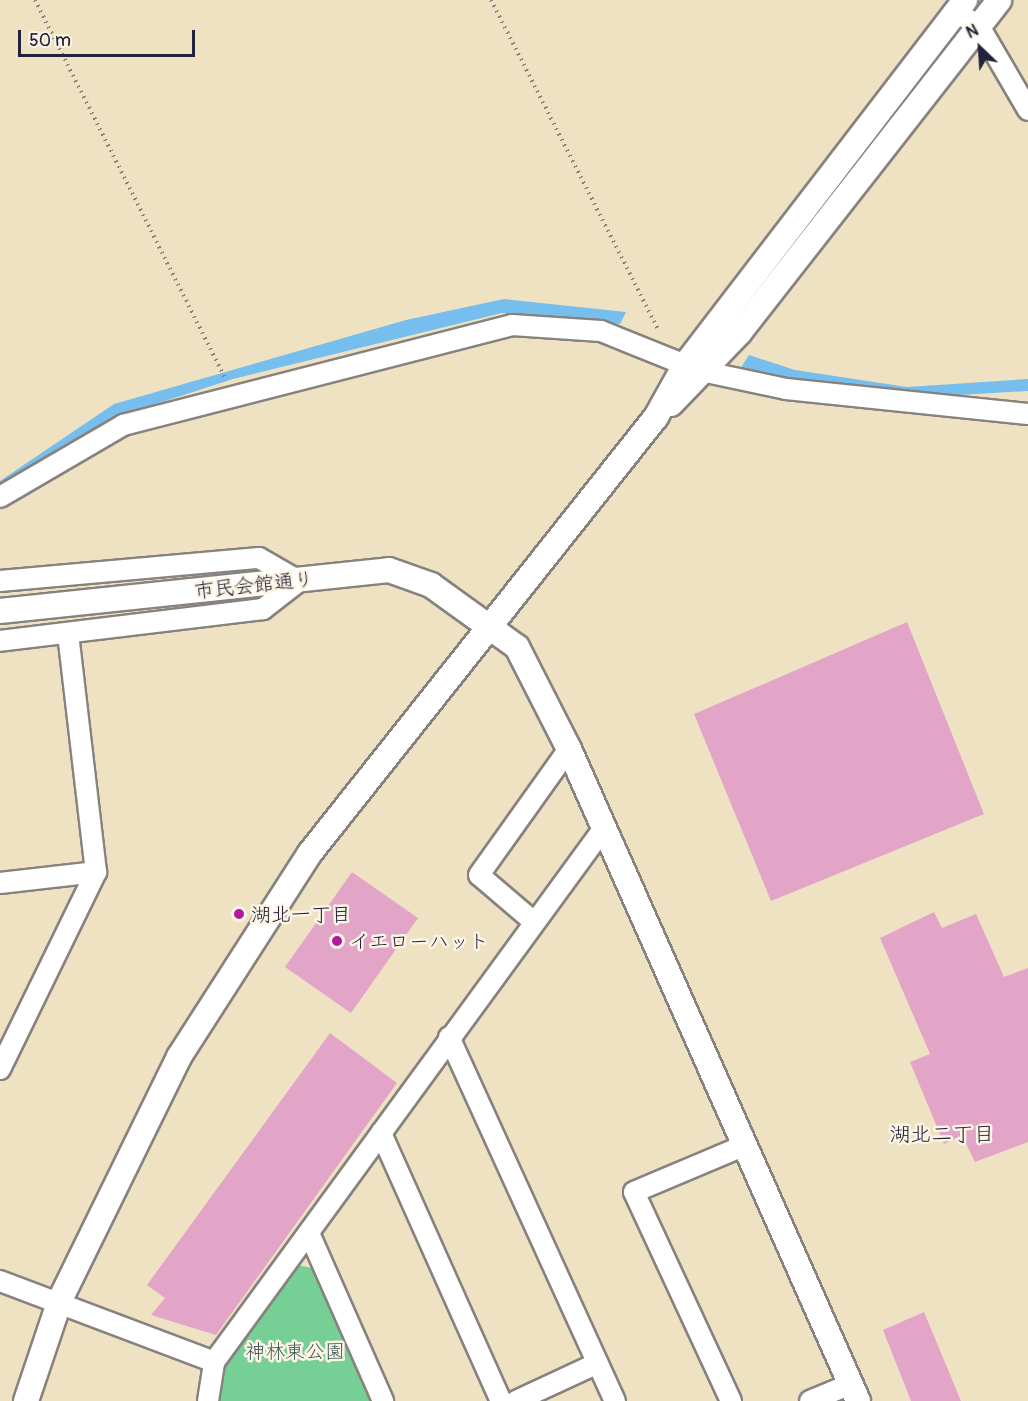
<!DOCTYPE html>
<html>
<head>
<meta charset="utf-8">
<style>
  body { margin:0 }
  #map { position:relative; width:1028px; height:1401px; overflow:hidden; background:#efe2c3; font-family:Pangolin,"Klee One",sans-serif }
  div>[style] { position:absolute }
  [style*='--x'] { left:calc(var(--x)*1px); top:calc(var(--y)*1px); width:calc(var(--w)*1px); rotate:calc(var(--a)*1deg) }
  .green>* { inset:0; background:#76cf95 }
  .water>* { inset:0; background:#76beee }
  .building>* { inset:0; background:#e3a5c7 }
  .path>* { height:4px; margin-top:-2px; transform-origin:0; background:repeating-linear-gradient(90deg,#88827f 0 1.5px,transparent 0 6px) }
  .roads { filter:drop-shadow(2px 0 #88827f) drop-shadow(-2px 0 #88827f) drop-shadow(0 2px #88827f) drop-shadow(0 -2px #88827f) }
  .minor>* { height:20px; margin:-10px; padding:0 10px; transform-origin:10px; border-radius:10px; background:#fff }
  .tertiary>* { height:24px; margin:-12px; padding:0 12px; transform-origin:12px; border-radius:12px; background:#fff }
  .dots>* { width:16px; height:16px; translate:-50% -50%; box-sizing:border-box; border:3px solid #fcf5e5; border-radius:50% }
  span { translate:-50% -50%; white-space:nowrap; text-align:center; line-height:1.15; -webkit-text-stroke:5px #fcf5e5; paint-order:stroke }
  .street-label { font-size:20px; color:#22223b }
  .poi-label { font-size:20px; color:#22223b }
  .left { translate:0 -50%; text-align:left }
  .park-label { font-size:20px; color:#3b5656 }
  .neighbourhood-label { font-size:21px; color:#22223b }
  .north { position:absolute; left:950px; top:18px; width:60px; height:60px; -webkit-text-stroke:4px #fcf5e5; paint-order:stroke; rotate:335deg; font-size:16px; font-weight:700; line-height:24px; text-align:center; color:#22223b }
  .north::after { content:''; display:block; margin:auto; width:21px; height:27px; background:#22223b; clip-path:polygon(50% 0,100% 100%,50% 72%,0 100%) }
  .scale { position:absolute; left:18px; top:30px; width:177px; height:27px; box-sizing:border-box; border:3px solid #22223b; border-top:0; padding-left:8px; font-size:18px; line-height:21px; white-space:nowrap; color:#22223b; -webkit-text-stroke:4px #fcf5e5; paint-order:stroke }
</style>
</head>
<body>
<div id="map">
  <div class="green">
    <div style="clip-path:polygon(297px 1265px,312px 1268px,370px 1401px,218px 1401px,223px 1368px)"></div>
  </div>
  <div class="water">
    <div style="clip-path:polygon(504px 299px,626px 312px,620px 324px,502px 313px,233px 379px,119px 416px,0 491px,0 481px,114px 404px,406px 320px)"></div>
    <div style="clip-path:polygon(749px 355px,795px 370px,907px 387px,1028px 379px,1028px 391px,909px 398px,786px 382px,740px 369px)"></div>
  </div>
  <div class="building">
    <div style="clip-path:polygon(907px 622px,984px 814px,771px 901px,694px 714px)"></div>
    <div style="clip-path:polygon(352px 872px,418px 918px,351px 1013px,285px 967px)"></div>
    <div style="clip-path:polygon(934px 912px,942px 928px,976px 914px,1004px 977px,1028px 968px,1028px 1142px,975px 1162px,962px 1135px,944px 1144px,910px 1062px,930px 1054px,880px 938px)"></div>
    <div style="clip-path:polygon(330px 1033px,397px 1083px,216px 1335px,151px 1315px,165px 1298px,147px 1285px)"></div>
    <div style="clip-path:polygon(924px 1312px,961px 1401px,911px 1401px,883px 1330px)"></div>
  </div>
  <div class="path">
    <div style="--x:35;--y:0;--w:422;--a:63.3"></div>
    <div style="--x:491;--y:0;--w:371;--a:63.1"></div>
  </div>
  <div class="roads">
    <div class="minor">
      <div style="--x:956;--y:12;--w:27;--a:31"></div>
      <div style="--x:979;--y:26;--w:97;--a:59.7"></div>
      <div style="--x:706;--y:372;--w:82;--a:12"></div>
      <div style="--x:786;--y:389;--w:243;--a:5.9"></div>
      <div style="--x:0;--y:497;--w:143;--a:-30.3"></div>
      <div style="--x:123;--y:425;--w:402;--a:-14.4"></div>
      <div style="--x:512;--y:325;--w:89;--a:3.9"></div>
      <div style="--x:601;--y:331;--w:91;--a:22"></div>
      <div style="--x:0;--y:581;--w:260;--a:-5.1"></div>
      <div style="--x:259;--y:558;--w:46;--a:29.9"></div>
      <div style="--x:299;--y:581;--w:46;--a:142.1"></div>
      <div style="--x:263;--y:609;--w:265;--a:173.1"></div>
      <div style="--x:0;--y:883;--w:97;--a:-6.5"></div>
      <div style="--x:534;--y:922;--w:72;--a:-139.5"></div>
      <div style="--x:479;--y:875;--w:155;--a:-54.5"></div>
      <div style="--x:449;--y:1037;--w:400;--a:65.5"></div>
      <div style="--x:0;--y:1069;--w:219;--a:-64"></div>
      <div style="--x:96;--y:872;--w:240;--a:-96.7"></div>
      <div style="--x:381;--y:1133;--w:294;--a:65.9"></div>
      <div style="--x:309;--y:1233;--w:184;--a:66.2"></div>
      <div style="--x:0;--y:1281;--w:229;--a:20.7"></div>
      <div style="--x:208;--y:1401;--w:39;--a:-81"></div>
      <div style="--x:214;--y:1362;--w:661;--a:-53.86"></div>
      <div style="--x:516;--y:1401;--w:90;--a:-24.9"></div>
      <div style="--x:731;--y:1401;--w:230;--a:-114.9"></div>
      <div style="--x:634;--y:1192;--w:121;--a:-22.9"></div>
      <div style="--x:810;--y:1401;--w:44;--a:-22.5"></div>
    </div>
    <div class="tertiary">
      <div style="--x:671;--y:404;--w:100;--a:-46.2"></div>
      <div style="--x:740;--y:332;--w:421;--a:-52"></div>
      <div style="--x:0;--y:611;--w:391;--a:-6"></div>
      <div style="--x:389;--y:570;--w:45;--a:19.7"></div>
      <div style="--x:431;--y:585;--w:106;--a:35.8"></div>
      <div style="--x:517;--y:647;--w:114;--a:63"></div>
      <div style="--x:569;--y:749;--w:713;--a:66.09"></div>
      <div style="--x:26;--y:1401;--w:107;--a:-71.4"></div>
      <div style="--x:60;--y:1300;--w:271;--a:-63.9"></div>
      <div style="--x:179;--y:1057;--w:242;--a:-57.3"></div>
      <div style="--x:310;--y:853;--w:557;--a:-51.57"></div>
      <div style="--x:656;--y:417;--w:60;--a:-60.9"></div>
      <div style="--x:685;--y:365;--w:460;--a:-52.5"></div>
    </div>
  </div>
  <div class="dots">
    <div style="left:239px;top:914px;background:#b5179e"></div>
    <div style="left:337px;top:941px;background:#b5179e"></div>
  </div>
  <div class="street-label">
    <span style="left:254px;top:585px;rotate:-6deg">市民会館通り</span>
  </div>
  <div class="poi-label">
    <span class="left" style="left:251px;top:914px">湖北一丁目</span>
    <span class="left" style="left:349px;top:941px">イエローハット</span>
  </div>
  <div class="park-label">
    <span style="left:295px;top:1351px">神林東公園</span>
  </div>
  <div class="neighbourhood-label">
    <span style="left:942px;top:1135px">湖北二丁目</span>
  </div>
  <div class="north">N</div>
  <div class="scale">50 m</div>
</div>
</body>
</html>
